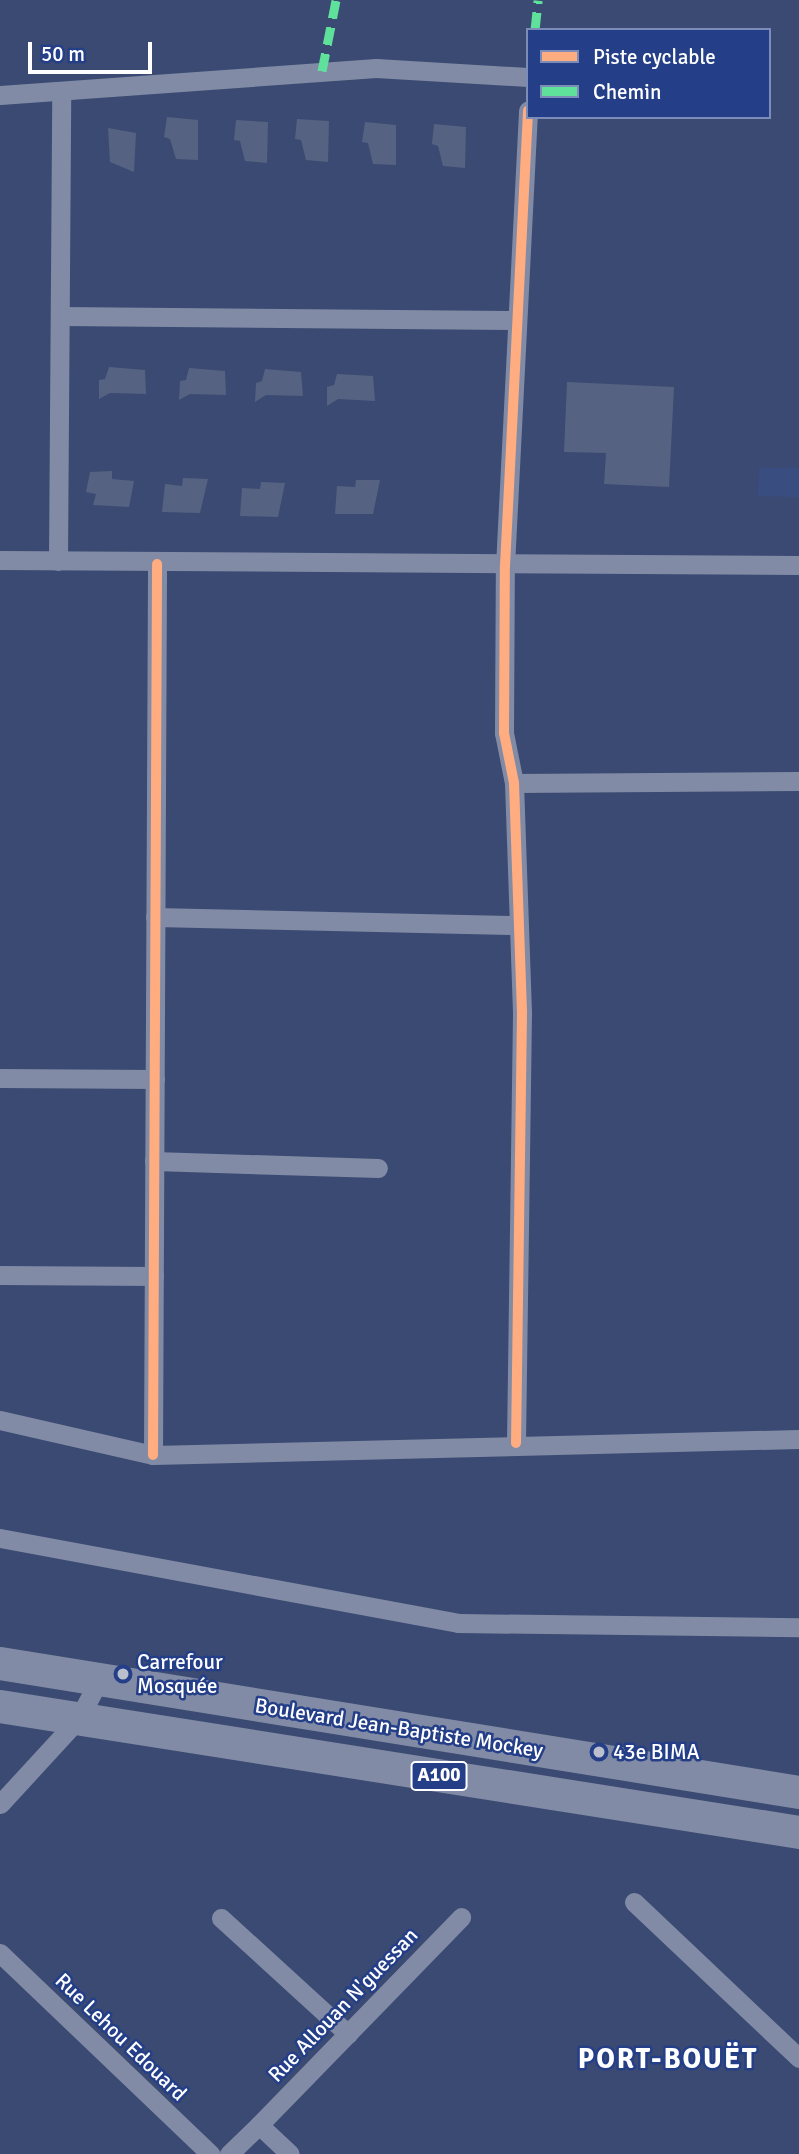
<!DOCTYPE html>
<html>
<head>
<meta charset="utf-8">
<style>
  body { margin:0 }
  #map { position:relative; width:799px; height:2154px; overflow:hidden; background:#3b4a72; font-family:Signika,sans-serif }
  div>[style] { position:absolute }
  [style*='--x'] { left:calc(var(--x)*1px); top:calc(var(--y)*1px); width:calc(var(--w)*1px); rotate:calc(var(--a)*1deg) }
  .water>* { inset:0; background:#394d81 }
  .building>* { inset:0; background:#566282 }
  .street>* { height:19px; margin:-9.5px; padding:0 9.5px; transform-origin:9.5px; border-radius:9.5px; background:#828ba6 }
  .highway>* { height:33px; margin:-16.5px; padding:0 16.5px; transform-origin:16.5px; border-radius:16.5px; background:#828ba5 }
  .quiet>* { height:9px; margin-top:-4.5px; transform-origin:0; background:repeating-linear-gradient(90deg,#60e19b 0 18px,transparent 0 27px) }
  .cycleway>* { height:10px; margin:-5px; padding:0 5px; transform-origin:5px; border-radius:5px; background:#ffac80 }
  .dots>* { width:19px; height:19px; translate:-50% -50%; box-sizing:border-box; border:4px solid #243f88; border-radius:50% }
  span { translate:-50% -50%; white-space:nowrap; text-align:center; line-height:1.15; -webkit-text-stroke:5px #243f88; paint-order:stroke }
  .shield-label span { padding:2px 5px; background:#243f88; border:2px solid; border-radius:5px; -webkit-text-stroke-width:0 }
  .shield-label { font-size:19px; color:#fff; font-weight:700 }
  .poi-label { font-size:21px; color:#fff }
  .left { translate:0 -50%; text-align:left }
  .street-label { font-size:21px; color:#fff }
  .district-label { font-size:28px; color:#fff; font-weight:700; letter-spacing:2px }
  .legend { position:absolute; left:526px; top:28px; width:245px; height:91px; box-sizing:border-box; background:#243f88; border:2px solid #7c8cb8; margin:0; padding:9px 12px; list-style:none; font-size:21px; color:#fff }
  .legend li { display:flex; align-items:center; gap:14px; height:35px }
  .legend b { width:35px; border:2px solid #7c8cb8 }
  .scale { position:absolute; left:28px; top:42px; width:124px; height:32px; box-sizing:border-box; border:4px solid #fff; border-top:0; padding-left:9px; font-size:21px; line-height:24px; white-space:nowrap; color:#fff; -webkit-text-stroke:5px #243f88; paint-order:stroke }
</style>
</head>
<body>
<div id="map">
  <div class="water">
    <div style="clip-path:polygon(759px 468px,799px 468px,799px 497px,758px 496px)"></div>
  </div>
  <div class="building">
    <div style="clip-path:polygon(167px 117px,198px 120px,198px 160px,176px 159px,170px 139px,164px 137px)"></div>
    <div style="clip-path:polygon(297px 119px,329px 121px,328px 162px,306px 160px,301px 140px,295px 139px)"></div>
    <div style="clip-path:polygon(236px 120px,268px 122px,267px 163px,245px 161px,240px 141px,234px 140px)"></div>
    <div style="clip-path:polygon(365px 122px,396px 125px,396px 165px,373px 164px,368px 143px,362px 142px)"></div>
    <div style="clip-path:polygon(434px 124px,466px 127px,465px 168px,443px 166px,438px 146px,432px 144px)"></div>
    <div style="clip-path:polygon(108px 128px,136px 133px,134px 172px,110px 162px)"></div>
    <div style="clip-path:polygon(109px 367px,145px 370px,146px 394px,110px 393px,99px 399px,99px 380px,105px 379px)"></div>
    <div style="clip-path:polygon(189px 368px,225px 371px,226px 395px,190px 394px,179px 400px,180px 381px,186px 380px)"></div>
    <div style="clip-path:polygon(265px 369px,301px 372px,303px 396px,266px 395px,255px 402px,256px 383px,262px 381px)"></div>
    <div style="clip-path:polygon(337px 374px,373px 376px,375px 401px,338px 399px,327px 406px,327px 387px,334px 385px)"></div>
    <div style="clip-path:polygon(567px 382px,674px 387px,669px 487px,604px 484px,606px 453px,564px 452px)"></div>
    <div style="clip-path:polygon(112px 471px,112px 479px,134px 481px,129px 507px,93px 505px,96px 494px,86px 492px,90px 472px)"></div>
    <div style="clip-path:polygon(183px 478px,208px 479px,200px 513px,162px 512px,165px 484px,182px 486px)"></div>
    <div style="clip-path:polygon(356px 480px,380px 480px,373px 514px,335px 514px,337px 486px,355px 487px)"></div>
    <div style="clip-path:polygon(261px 482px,285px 483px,278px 517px,240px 516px,242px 488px,260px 489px)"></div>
  </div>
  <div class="street">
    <div style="--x:0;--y:95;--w:377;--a:-4.1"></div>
    <div style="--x:376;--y:68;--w:152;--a:3.4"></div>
    <div style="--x:60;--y:316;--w:454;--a:0.5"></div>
    <div style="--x:0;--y:560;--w:799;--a:0.36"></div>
    <div style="--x:58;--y:561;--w:470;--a:-89.6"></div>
    <div style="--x:514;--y:783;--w:285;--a:-0.4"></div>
    <div style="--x:155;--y:917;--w:363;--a:1.3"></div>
    <div style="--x:0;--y:1078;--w:155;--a:0.4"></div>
    <div style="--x:154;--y:1161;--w:224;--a:1.8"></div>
    <div style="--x:0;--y:1275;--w:154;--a:0.4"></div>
    <div style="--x:0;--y:1420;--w:157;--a:12.9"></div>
    <div style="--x:153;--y:1455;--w:646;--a:-1.42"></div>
    <div style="--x:516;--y:1443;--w:431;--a:-89.2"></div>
    <div style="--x:522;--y:1012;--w:229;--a:-92"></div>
    <div style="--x:514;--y:783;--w:51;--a:-101.3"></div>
    <div style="--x:504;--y:733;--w:167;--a:-89.7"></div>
    <div style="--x:505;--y:566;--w:456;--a:-87.1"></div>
    <div style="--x:153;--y:1455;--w:891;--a:-89.74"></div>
    <div style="--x:0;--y:1538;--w:466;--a:10.5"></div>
    <div style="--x:458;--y:1623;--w:341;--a:0.7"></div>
    <div style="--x:0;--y:1804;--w:117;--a:-47.4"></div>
    <div style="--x:79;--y:1718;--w:43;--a:-62.2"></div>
    <div style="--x:634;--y:1902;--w:227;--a:43.4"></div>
    <div style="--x:221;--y:1918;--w:172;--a:42.4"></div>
    <div style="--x:0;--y:1953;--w:291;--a:43.7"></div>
    <div style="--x:259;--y:2125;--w:290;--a:-45.8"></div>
    <div style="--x:229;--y:2154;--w:42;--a:-44"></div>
    <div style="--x:259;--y:2125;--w:42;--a:43.1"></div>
  </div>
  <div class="highway">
    <div style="--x:0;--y:1663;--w:809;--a:9.17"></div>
    <div style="--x:0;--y:1706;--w:809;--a:8.96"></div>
  </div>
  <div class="quiet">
    <div style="--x:535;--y:30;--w:30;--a:-84"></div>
    <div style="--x:322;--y:71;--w:72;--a:-78.8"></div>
  </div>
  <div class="cycleway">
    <div style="--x:516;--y:1443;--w:431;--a:-89.2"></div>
    <div style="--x:522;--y:1012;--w:229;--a:-92"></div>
    <div style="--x:514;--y:783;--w:51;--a:-101.3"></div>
    <div style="--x:504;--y:733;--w:167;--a:-89.7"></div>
    <div style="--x:505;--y:566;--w:456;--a:-87.1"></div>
    <div style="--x:153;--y:1455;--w:891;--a:-89.74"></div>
  </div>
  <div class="dots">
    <div style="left:123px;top:1674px;background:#bac0ce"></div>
    <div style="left:599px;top:1752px;background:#bac0ce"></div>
  </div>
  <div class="shield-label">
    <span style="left:439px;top:1776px">A100</span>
  </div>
  <div class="poi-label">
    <span class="left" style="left:137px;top:1674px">Carrefour<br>Mosquée</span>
    <span class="left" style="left:613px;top:1752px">43e BIMA</span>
  </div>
  <div class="street-label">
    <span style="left:399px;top:1728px;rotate:9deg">Boulevard Jean-Baptiste Mockey</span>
    <span style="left:343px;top:2005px;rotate:-46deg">Rue Allouan N'guessan</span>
    <span style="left:121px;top:2037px;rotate:44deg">Rue Lehou Edouard</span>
  </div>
  <div class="district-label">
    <span style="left:668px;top:2059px">PORT-BOUËT</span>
  </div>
  <ul class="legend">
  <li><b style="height:9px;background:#ffac80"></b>Piste cyclable</li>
  <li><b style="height:9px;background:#60e19b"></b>Chemin</li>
  </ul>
  <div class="scale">50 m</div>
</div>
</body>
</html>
